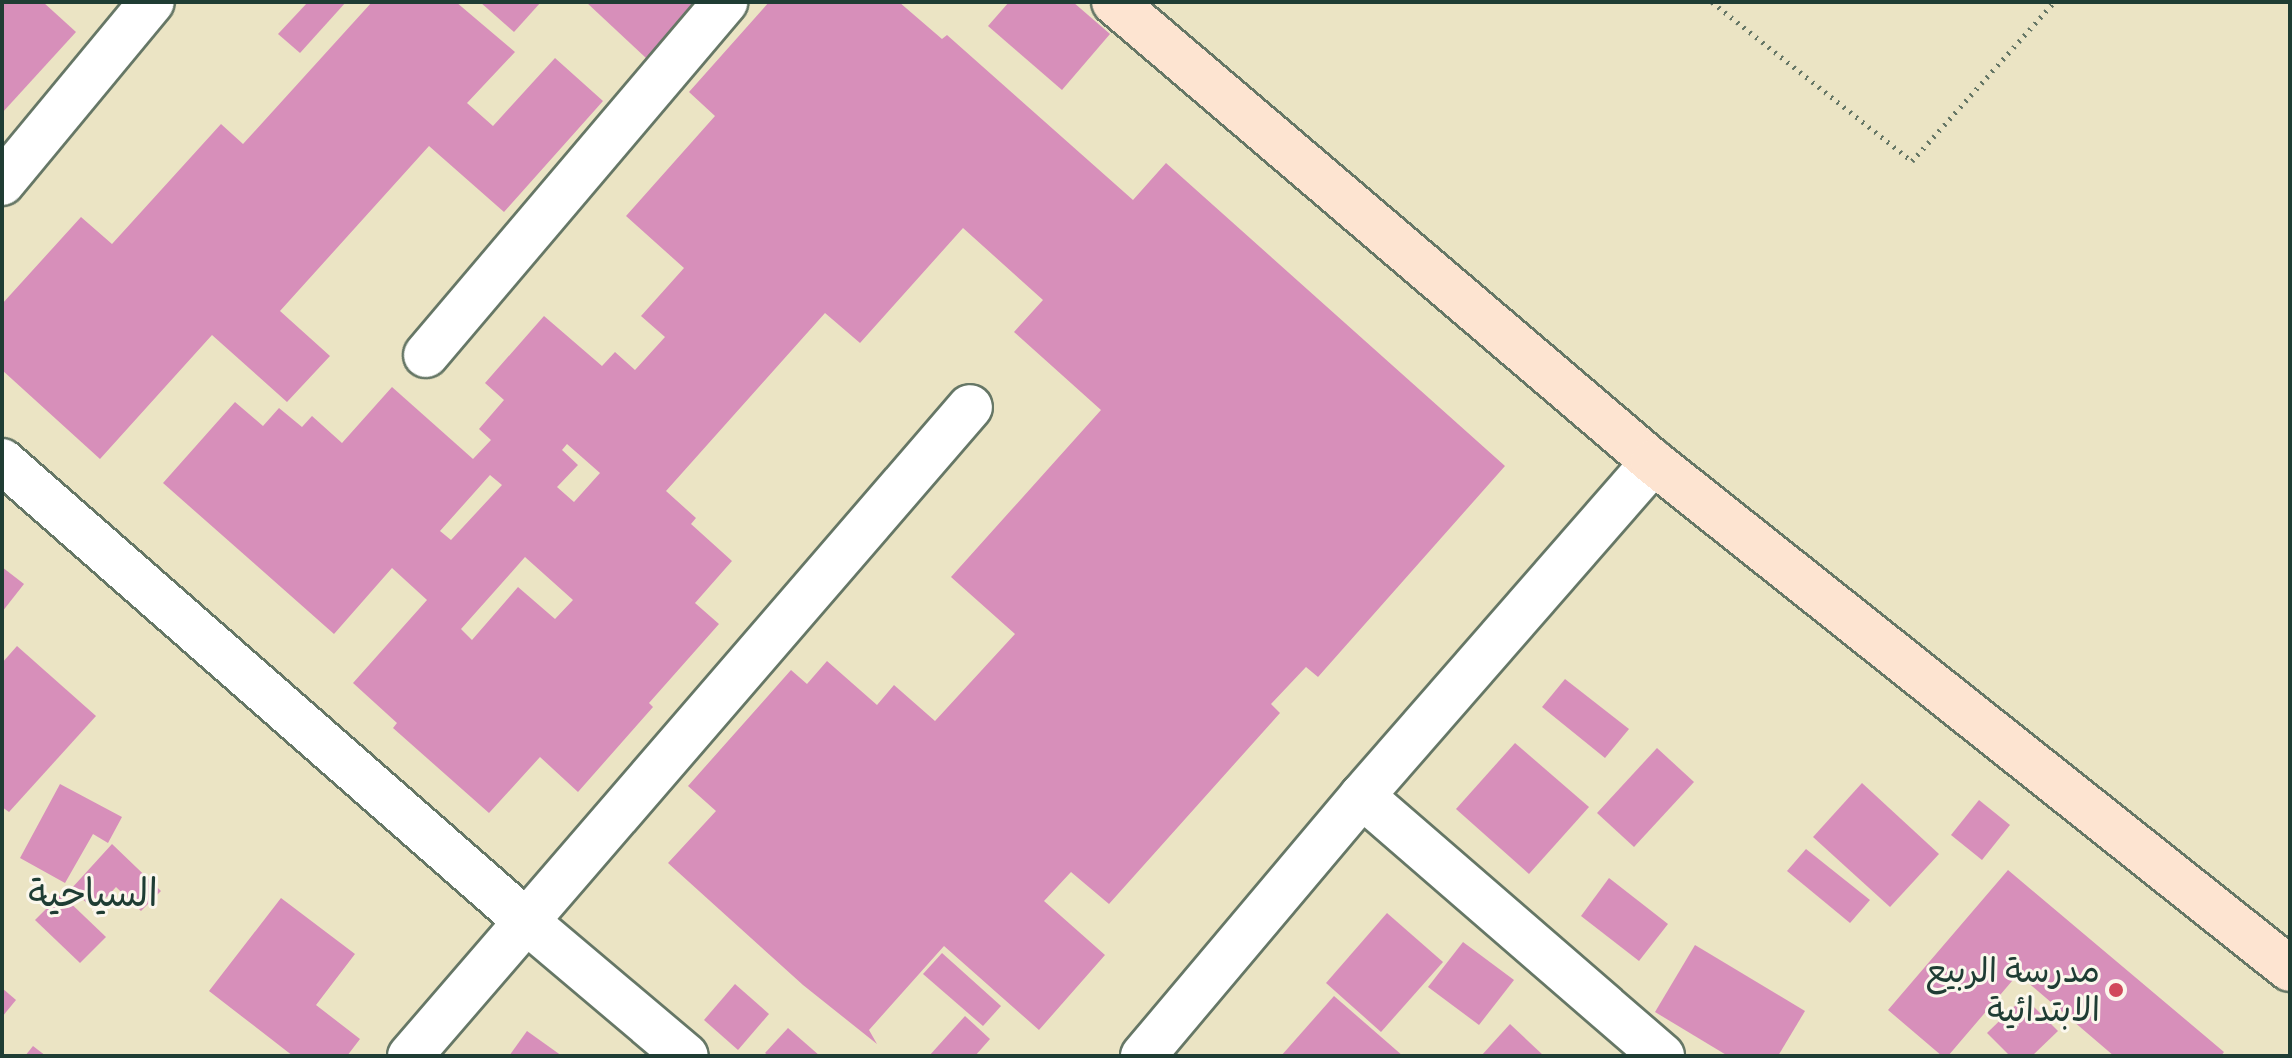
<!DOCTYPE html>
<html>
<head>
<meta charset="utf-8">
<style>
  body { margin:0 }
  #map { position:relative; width:2292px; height:1058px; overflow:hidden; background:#ebe4c4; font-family:Caveat,"Playpen Sans Arabic",sans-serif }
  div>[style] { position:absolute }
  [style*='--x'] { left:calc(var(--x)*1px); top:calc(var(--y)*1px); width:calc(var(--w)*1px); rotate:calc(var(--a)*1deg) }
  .building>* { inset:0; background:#d78fba }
  .path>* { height:5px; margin-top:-2.5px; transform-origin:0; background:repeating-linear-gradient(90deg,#676 0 2px,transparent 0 8px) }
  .roads { filter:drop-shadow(2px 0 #676) drop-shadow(-2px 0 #676) drop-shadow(0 2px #676) drop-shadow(0 -2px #676) }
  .street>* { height:44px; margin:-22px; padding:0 22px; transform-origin:22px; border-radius:22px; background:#fff }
  .secondary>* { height:44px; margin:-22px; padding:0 22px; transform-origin:22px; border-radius:22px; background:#fde4d1 }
  .dots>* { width:22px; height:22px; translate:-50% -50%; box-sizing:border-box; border:4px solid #fbf7ec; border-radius:50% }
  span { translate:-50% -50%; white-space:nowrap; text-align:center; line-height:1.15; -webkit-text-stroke:6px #fbf7ec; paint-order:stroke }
  .poi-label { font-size:34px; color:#1f3d34 }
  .right { translate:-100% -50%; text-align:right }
  .quarter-label { font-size:38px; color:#1f3d34 }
  .frame { position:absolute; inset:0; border:4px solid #1f3d34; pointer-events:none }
</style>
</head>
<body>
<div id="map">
  <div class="building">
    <div style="clip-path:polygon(2px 2px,43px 2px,76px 32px,2px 113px)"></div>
    <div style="clip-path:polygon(308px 2px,346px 2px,300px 53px,278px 34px)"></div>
    <div style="clip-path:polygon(372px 2px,456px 2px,515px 52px,467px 103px,493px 126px,555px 58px,603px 101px,504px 212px,429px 146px,280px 311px,330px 356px,287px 402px,212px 335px,100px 459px,2px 370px,2px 304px,81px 217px,112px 244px,221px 124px,243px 144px)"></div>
    <div style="clip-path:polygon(480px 2px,541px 2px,514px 32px)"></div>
    <div style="clip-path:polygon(586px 2px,697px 2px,646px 58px)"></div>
    <div style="clip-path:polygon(evenodd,769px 2px,899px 2px,942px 39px,947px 35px,1133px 200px,1166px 163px,1505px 466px,1318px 677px,1306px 667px,1271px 704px,1280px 713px,1109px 904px,1071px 872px,1044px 901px,1105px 955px,1039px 1030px,944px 946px,869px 1030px,877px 1044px,803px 985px,668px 863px,716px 811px,688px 786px,791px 670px,807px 684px,827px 661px,877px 705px,894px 685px,935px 721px,1015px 634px,951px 577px,1101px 410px,1014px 332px,1043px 300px,963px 228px,860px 343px,825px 313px,666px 491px,696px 518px,691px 524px,732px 561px,695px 603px,719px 624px,649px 703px,653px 707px,578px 792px,540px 757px,489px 813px,393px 728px,397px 723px,353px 683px,427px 600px,392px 568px,334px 634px,163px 483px,235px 402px,263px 426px,279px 408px,302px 427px,312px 416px,342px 443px,392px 387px,473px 459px,491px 440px,479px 429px,504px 400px,485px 383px,544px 316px,602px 366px,615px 352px,635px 370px,665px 337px,641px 316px,684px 268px,626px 216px,715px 116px,689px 92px,769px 2px,567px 444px,600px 473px,574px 502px,557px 487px,578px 465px,562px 450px,567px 444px,769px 2px,490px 475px,502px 485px,451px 540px,440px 531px,490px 475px,769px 2px,525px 557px,573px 600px,555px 619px,518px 587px,472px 640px,461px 629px,525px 557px)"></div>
    <div style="clip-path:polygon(1009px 2px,1073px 2px,1110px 34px,1062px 90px,988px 26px)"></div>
    <div style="clip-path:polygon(2px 567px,24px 584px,2px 612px)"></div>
    <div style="clip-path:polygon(17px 646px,96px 716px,9px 812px,2px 807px,2px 663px)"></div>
    <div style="clip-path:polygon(1565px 679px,1629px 729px,1605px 758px,1542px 707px)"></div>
    <div style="clip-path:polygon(1515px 743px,1589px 807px,1529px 874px,1456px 809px)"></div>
    <div style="clip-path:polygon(1657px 748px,1694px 782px,1634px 847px,1597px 813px)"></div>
    <div style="clip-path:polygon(1862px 783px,1939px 854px,1890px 907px,1813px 837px)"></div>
    <div style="clip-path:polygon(60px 784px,122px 817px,108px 843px,93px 834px,65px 883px,20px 858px)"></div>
    <div style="clip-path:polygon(1979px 800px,2010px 825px,1982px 860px,1951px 835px)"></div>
    <div style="clip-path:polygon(112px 844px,161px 891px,141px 911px,116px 887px,95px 910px,71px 889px)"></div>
    <div style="clip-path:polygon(1806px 849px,1870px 900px,1850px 923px,1787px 871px)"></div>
    <div style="clip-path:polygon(2008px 870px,2224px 1052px,2221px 1056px,2114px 1056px,2018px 974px,1948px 1056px,1942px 1056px,1888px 1010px)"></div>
    <div style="clip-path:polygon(1609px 878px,1668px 924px,1639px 961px,1581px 916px)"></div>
    <div style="clip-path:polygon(61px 894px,106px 937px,80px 963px,35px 920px)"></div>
    <div style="clip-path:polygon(281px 898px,355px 954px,316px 1005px,360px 1039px,347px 1056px,293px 1056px,209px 991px)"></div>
    <div style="clip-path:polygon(1387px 913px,1443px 962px,1381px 1032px,1326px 983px)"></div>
    <div style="clip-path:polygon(1463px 942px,1514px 980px,1479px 1025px,1428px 987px)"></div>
    <div style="clip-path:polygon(1695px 945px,1805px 1011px,1778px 1056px,1728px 1056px,1655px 1012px)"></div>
    <div style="clip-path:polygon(942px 953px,1001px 1006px,983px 1026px,923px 974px)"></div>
    <div style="clip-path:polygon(735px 984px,769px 1014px,738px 1050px,704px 1020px)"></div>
    <div style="clip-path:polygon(2px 988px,16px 1000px,2px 1017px)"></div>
    <div style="clip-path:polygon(1334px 996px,1403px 1056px,1281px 1056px)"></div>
    <div style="clip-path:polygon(2024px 997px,2058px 1031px,2032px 1056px,2010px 1056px,1987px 1033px)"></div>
    <div style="clip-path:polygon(965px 1016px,990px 1039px,975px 1056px,929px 1056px)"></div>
    <div style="clip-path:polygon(1510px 1024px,1544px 1056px,1481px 1056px)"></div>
    <div style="clip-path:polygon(788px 1028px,820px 1056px,769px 1056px,765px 1053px)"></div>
    <div style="clip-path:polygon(527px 1031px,562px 1056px,509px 1056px)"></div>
    <div style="clip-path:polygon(33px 1046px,46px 1056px,25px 1056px)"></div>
  </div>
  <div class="path">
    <div style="--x:1712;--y:2;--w:256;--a:38.5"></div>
    <div style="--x:1912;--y:161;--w:213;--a:-48.2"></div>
  </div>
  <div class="roads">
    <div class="street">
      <div style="--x:2;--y:183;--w:235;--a:-50.4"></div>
      <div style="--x:426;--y:355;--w:463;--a:-49.7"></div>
      <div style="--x:2;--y:461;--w:697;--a:41.28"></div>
      <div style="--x:526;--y:921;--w:209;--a:40.2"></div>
      <div style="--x:1362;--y:796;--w:397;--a:40.9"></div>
      <div style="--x:410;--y:1056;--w:857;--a:-49.21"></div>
      <div style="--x:1143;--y:1056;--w:340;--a:-49.9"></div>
      <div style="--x:1362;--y:796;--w:443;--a:-48.9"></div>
    </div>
    <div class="secondary">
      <div style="--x:1114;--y:2;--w:709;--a:40.48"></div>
      <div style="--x:1653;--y:462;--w:814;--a:38.52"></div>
    </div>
  </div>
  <div class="dots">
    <div style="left:2116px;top:990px;background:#d1495b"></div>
  </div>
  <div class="poi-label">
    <span class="right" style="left:2100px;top:990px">مدرسة الربيع<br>الابتدائية</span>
  </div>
  <div class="quarter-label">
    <span style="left:93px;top:894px">السياحية</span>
  </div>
  <div class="frame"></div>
</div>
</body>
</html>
